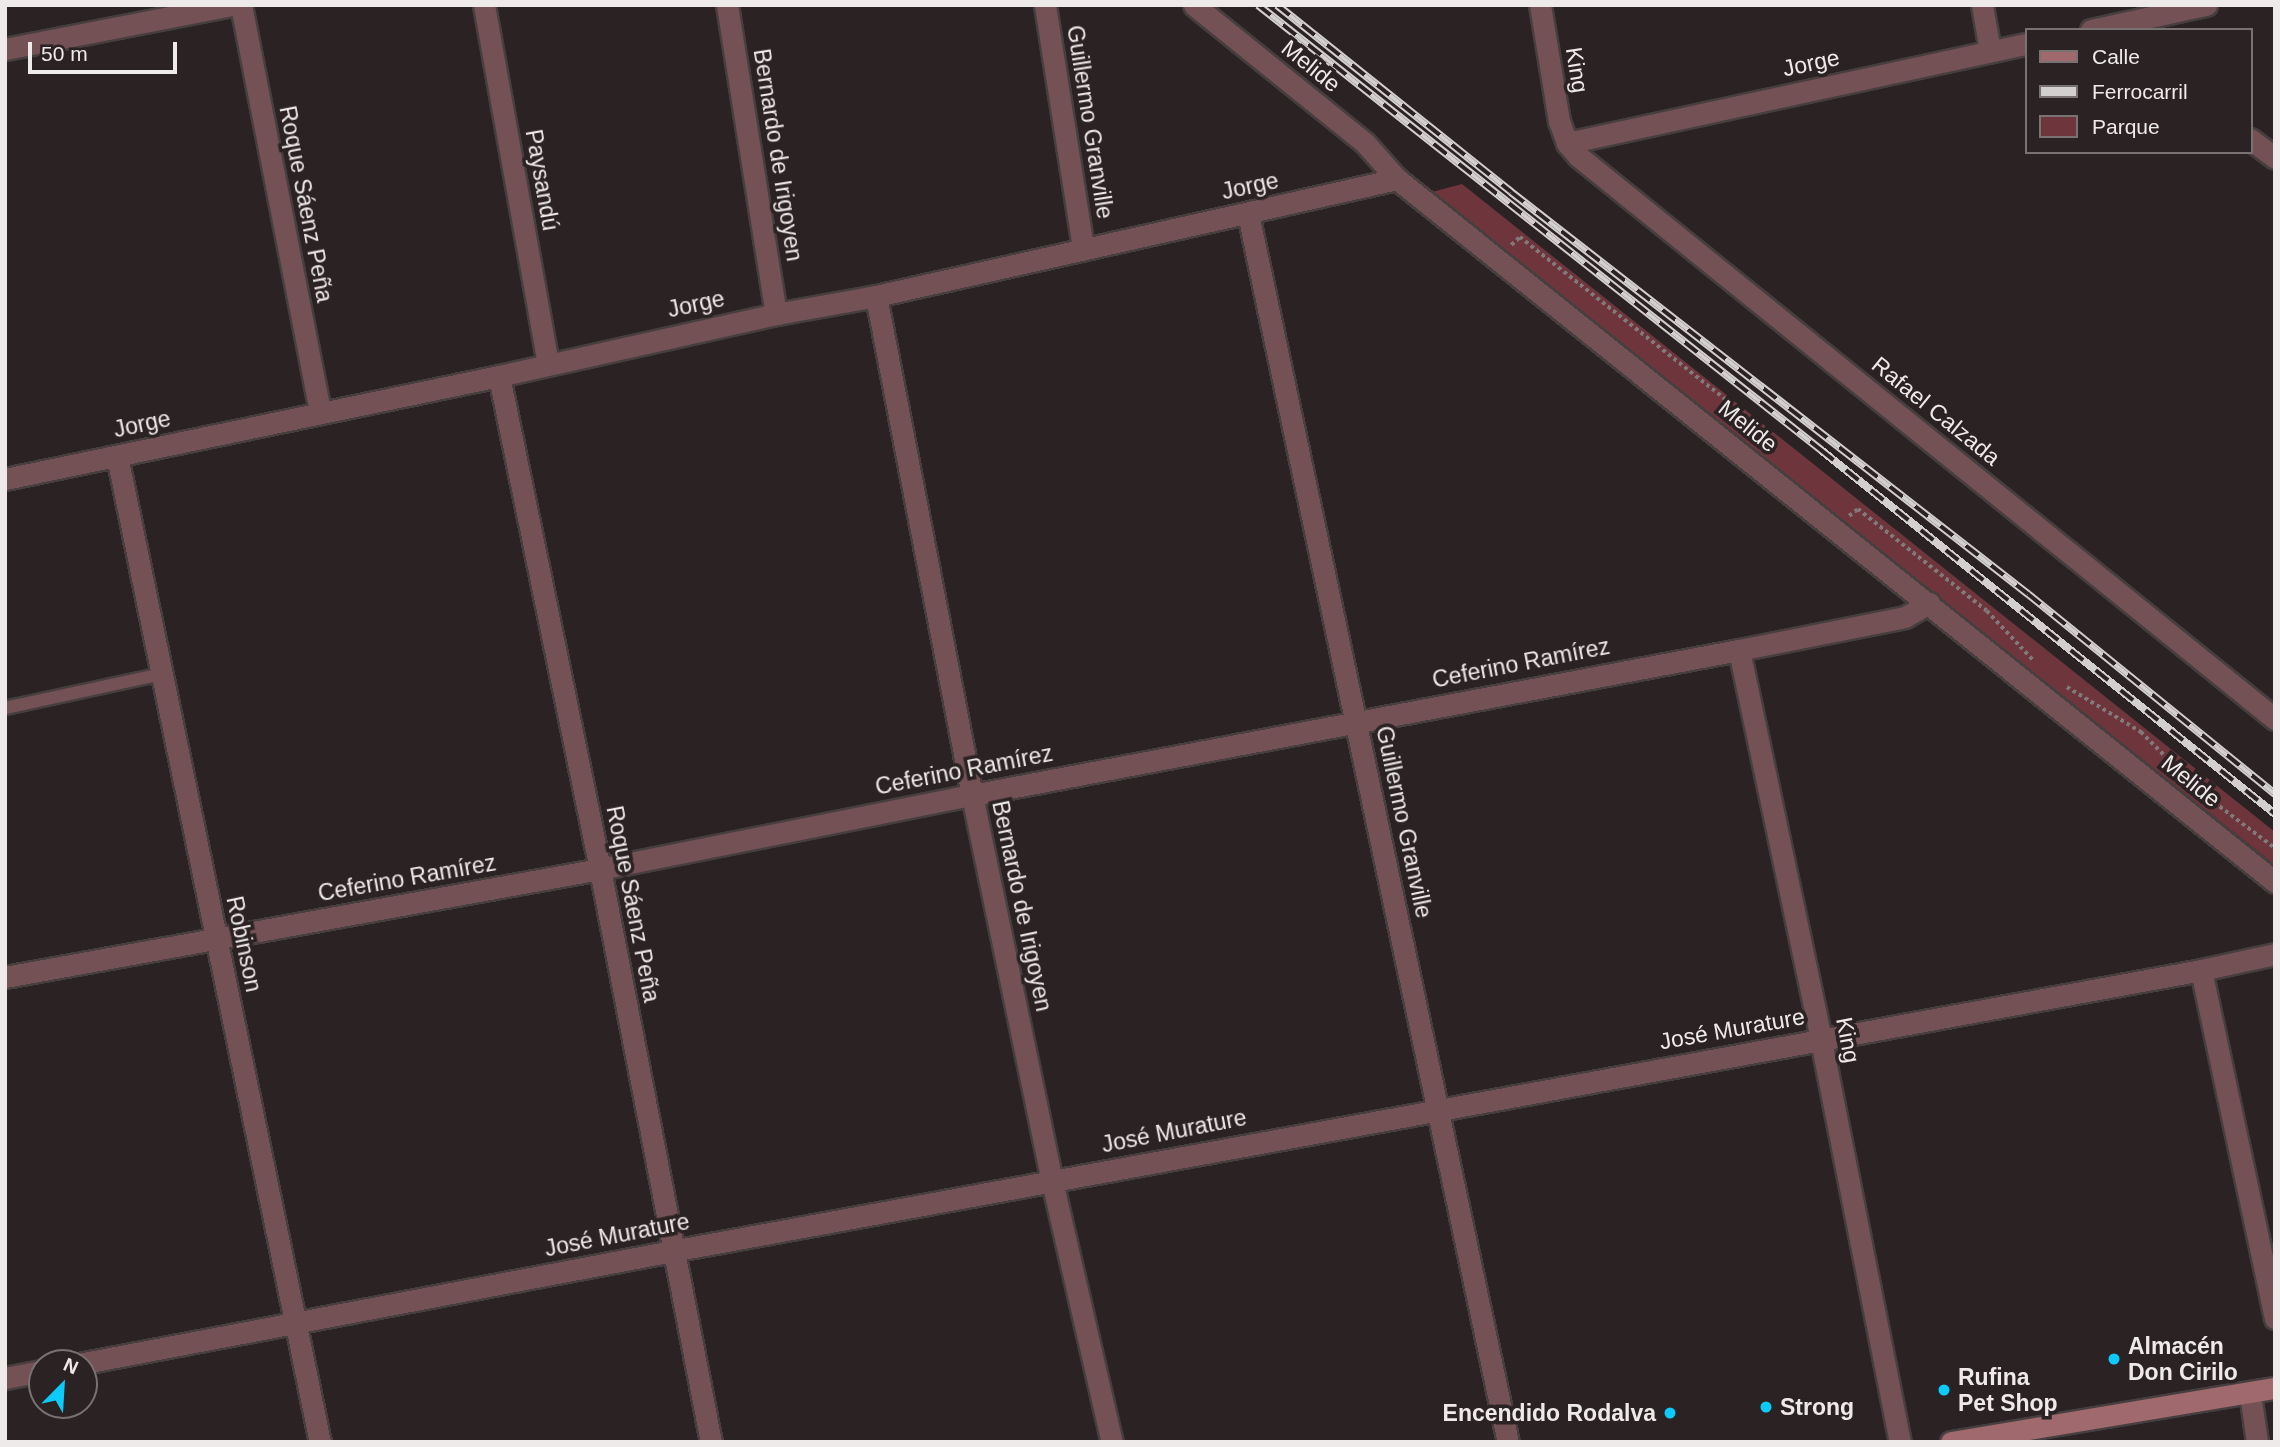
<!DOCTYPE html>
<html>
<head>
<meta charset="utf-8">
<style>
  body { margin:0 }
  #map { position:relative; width:2280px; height:1447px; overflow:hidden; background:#2a2223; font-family:Helvetica,sans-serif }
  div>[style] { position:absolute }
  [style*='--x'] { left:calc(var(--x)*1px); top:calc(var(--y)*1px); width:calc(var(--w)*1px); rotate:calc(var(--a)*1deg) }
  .green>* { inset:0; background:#6e353c }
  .path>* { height:3.5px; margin-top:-1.75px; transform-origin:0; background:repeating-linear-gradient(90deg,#817a7a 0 3.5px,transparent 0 7px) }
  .roads { filter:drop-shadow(2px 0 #463e3f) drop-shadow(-2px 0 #463e3f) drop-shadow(0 2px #463e3f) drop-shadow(0 -2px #463e3f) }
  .lane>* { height:12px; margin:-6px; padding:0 6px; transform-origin:6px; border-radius:6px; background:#745154 }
  .street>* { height:21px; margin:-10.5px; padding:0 10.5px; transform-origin:10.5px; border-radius:10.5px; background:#745154 }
  .secondary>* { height:21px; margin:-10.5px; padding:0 10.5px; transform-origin:10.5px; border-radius:10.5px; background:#a0696e }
  .rail>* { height:8px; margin-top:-4px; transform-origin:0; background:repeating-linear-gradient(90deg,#2a2223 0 16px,#d4cfcf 0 32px); box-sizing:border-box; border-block:2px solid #d4cfcf }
  .dots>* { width:19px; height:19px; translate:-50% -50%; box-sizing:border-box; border:4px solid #2a2223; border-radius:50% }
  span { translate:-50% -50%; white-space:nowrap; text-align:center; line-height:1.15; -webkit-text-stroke:7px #2a2223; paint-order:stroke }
  .street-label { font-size:23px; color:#efeaea }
  .poi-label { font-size:23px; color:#efeaea; font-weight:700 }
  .left { translate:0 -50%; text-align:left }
  .right { translate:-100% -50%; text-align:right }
  .frame { position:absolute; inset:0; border:7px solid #efeaea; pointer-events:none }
  .legend { position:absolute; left:2025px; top:28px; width:228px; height:126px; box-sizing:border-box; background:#2a2223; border:2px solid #797273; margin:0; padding:9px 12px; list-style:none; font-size:21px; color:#efeaea }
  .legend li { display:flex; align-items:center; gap:14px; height:35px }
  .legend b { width:35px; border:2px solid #797273 }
  .north { position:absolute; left:28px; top:1349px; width:70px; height:70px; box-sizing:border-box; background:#2a2223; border:2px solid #797273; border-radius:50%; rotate:24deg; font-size:19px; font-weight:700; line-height:28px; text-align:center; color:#efeaea }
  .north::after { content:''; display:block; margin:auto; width:24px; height:32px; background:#0dcafa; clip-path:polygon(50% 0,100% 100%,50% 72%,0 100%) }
  .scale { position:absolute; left:28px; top:42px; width:149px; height:32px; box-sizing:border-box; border:4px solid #efeaea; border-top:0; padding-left:9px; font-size:21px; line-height:24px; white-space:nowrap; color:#efeaea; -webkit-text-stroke:5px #2a2223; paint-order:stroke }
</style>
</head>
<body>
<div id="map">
  <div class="green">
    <div style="clip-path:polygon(1462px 184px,2275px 832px,2275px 865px,1432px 192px)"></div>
  </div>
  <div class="path">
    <div style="--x:1511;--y:245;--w:12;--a:-42"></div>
    <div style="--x:1520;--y:237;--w:284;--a:38.3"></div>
    <div style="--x:1743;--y:413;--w:22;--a:74"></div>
    <div style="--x:1849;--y:516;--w:11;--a:-38"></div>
    <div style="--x:1858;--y:509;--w:164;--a:38.3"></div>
    <div style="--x:1987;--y:611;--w:69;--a:46.8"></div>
    <div style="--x:2067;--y:687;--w:87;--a:31.3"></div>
    <div style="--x:2141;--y:732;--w:88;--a:45"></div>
    <div style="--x:2203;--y:794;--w:90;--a:36.9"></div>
  </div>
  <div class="roads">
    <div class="lane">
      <div style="--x:5;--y:708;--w:161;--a:-12.2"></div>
    </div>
    <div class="street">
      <div style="--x:241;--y:5;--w:415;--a:79"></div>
      <div style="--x:484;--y:5;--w:365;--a:79.9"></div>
      <div style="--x:727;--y:5;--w:313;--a:81"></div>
      <div style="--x:1045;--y:5;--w:245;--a:81.1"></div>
      <div style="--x:1194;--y:5;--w:220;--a:38.9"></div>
      <div style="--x:1365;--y:143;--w:48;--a:48.4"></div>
      <div style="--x:1397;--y:179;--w:1125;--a:38.68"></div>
      <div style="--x:1540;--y:5;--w:118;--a:80.7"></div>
      <div style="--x:1559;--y:121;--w:23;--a:70"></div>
      <div style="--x:1567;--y:143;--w:17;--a:50"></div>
      <div style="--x:1578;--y:156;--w:896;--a:38.93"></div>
      <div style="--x:1982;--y:5;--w:47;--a:80.1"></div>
      <div style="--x:2091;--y:30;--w:118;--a:-12.3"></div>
      <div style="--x:5;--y:49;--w:230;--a:-11"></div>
      <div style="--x:2250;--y:139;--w:31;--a:37"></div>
      <div style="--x:1567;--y:143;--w:470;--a:-12.2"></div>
      <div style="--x:1248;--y:214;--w:1255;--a:78.05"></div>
      <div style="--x:876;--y:296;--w:508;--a:79.11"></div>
      <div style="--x:972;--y:795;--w:394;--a:78.3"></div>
      <div style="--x:1052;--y:1181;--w:268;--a:77.1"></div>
      <div style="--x:499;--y:376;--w:503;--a:78.42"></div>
      <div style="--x:600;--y:869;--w:584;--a:79.04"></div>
      <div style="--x:117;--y:456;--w:1007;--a:78.37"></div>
      <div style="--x:5;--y:479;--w:505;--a:-11.78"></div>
      <div style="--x:499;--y:376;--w:284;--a:-12.6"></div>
      <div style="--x:776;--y:314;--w:102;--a:-10.2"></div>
      <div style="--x:876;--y:296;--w:534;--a:-12.66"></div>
      <div style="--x:1739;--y:650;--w:399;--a:78.1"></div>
      <div style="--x:1821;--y:1040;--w:410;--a:78.9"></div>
      <div style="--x:2201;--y:970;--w:356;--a:78"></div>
      <div style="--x:5;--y:977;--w:605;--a:-10.29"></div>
      <div style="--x:600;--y:869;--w:379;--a:-11.3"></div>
      <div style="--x:972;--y:795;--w:781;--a:-10.71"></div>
      <div style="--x:1739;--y:650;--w:169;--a:-11.2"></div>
      <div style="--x:1905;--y:617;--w:28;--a:-30"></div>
      <div style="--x:84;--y:1363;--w:599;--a:-10.78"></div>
      <div style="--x:672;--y:1251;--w:1555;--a:-10.41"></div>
      <div style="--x:2201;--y:970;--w:76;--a:-12.2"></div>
      <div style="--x:5;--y:1378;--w:38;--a:-11"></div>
      <div style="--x:2250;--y:1393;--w:49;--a:81.9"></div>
    </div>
    <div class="secondary">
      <div style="--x:1951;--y:1442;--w:328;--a:-9.5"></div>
    </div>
  </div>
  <div class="rail">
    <div style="--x:1258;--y:5;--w:718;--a:38.32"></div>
    <div style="--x:1821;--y:450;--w:582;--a:38.72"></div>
    <div style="--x:1277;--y:5;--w:300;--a:38.6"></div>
    <div style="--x:1511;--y:192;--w:655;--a:37.87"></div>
    <div style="--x:2028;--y:594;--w:318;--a:39"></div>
  </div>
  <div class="dots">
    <div style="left:2114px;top:1359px;background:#0dcafa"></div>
    <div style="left:1944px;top:1390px;background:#0dcafa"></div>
    <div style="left:1766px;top:1407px;background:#0dcafa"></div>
    <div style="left:1670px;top:1413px;background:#0dcafa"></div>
  </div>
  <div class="street-label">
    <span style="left:1811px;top:63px;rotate:-12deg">Jorge</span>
    <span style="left:1311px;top:66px;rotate:39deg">Melide</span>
    <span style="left:1577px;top:70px;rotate:81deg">King</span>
    <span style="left:1090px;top:122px;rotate:81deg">Guillermo Granville</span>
    <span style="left:778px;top:155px;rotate:81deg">Bernardo de Irigoyen</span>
    <span style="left:542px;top:180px;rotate:80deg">Paysandú</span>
    <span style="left:1250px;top:186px;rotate:-12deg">Jorge</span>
    <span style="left:306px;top:204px;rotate:79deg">Roque Sáenz Peña</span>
    <span style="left:696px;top:304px;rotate:-12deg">Jorge</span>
    <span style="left:1936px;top:411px;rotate:39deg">Rafael Calzada</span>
    <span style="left:142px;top:424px;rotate:-12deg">Jorge</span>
    <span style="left:1748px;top:426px;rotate:39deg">Melide</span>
    <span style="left:1521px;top:663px;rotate:-11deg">Ceferino Ramírez</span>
    <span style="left:964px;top:770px;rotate:-11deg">Ceferino Ramírez</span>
    <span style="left:2191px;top:781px;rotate:39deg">Melide</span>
    <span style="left:1404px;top:822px;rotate:78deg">Guillermo Granville</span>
    <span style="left:407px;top:878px;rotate:-10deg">Ceferino Ramírez</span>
    <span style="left:633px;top:904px;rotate:79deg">Roque Sáenz Peña</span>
    <span style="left:1022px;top:906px;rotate:78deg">Bernardo de Irigoyen</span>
    <span style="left:244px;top:944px;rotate:78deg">Robinson</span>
    <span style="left:1732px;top:1029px;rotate:-10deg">José Murature</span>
    <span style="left:1848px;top:1040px;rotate:79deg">King</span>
    <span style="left:1174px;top:1131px;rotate:-11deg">José Murature</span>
    <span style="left:617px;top:1235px;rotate:-11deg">José Murature</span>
  </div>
  <div class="poi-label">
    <span class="left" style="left:2128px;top:1359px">Almacén<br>Don Cirilo</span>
    <span class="left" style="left:1958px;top:1390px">Rufina<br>Pet Shop</span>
    <span class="left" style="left:1780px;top:1407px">Strong</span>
    <span class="right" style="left:1656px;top:1413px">Encendido Rodalva</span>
  </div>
  <div class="frame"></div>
  <ul class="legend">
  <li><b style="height:9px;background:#a0696e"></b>Calle</li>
  <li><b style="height:9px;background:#d4cfcf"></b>Ferrocarril</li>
  <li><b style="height:19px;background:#6e353c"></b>Parque</li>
  </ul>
  <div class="north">N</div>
  <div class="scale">50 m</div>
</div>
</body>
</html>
